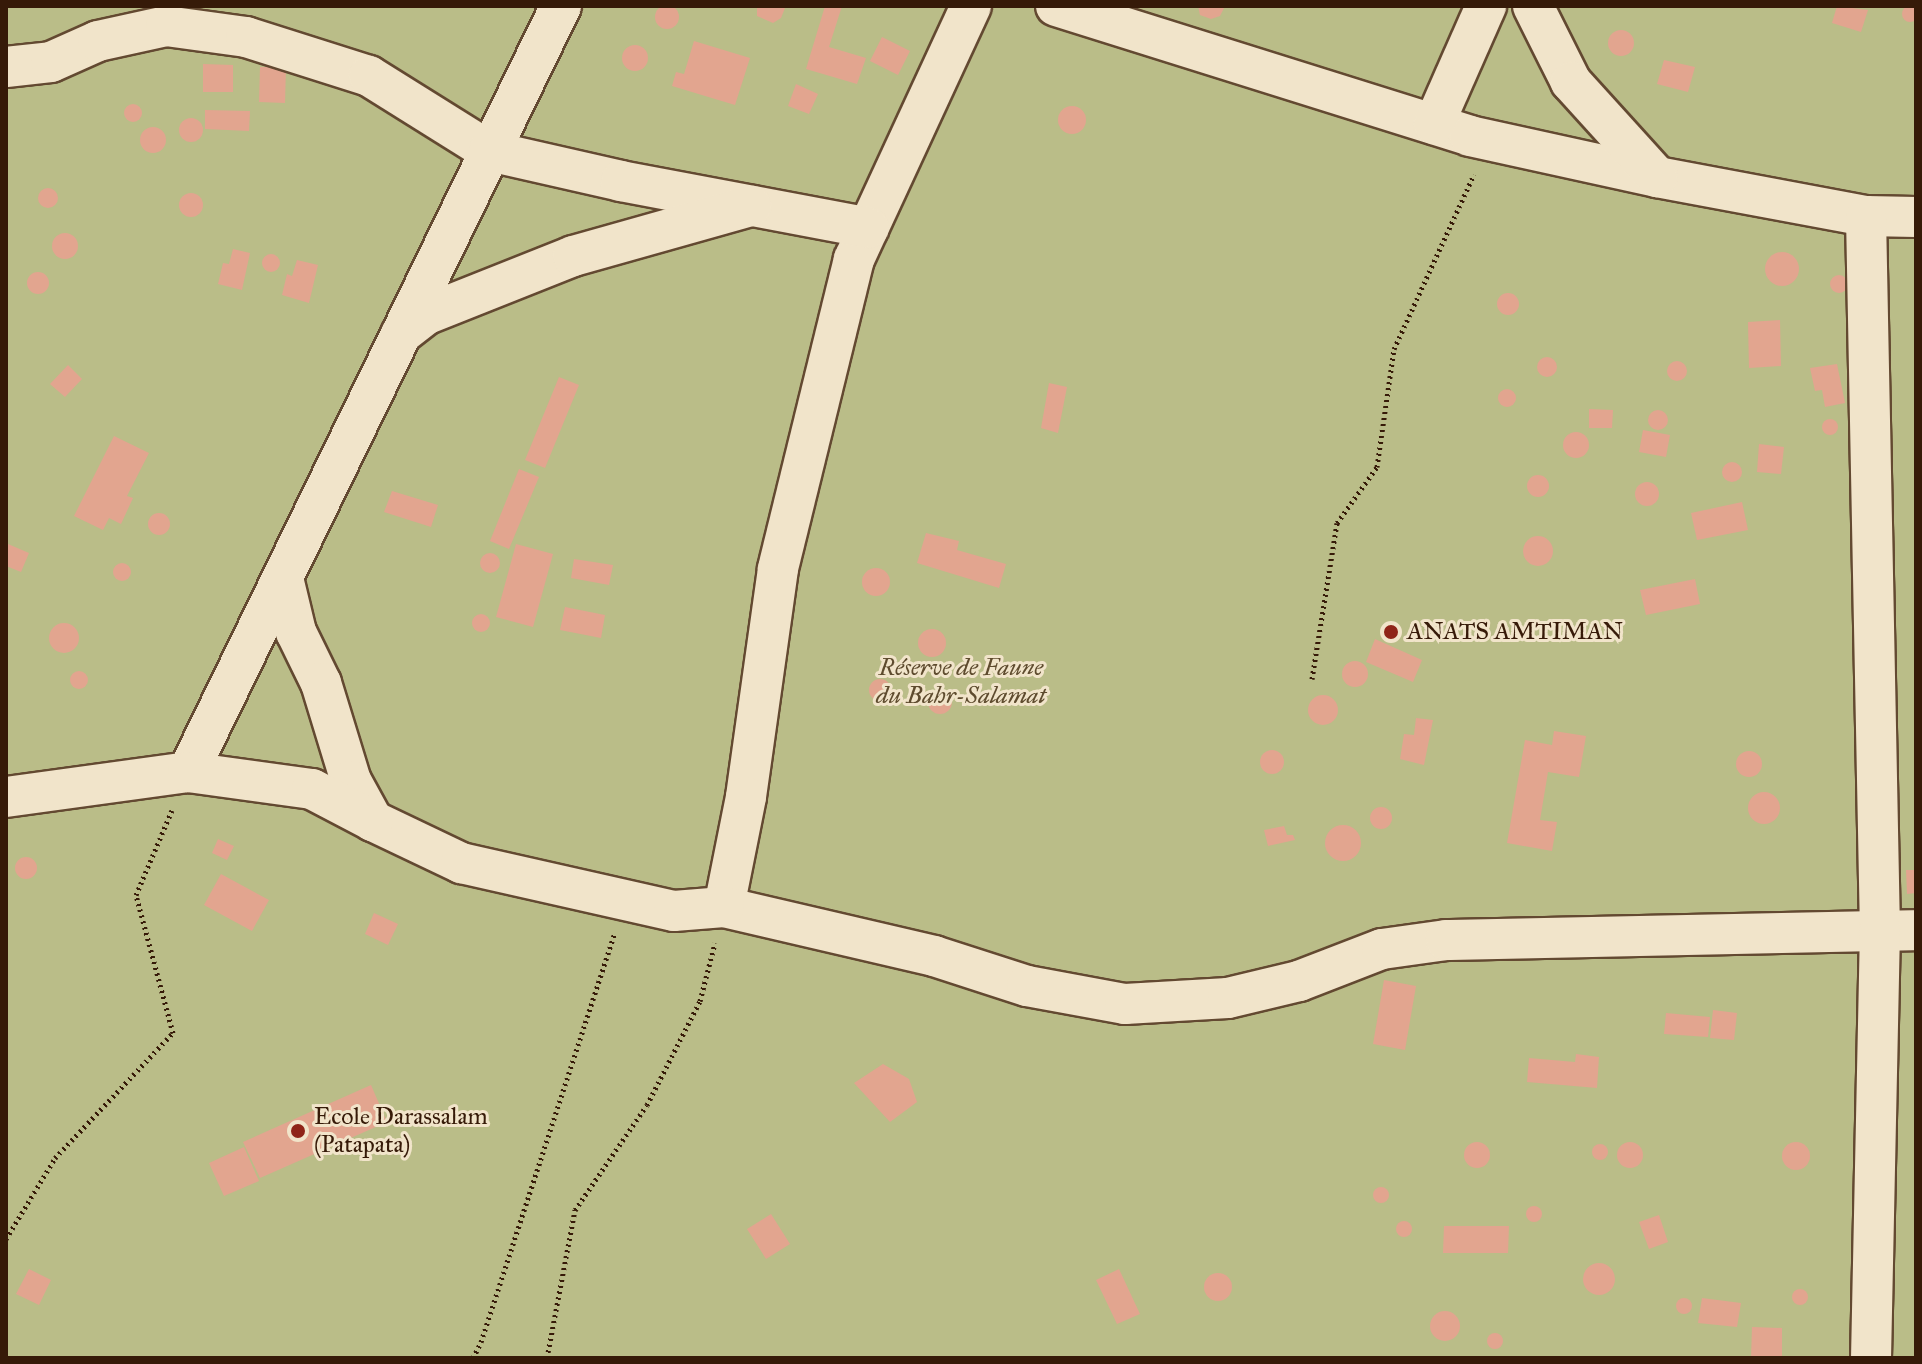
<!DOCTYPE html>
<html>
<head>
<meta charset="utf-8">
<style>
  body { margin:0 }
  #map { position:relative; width:1922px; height:1364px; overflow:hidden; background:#ead6ad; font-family:"IM FELL Great Primer",serif }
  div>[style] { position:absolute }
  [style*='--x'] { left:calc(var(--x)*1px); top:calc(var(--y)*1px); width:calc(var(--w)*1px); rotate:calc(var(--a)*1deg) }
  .green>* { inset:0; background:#babd88 }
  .building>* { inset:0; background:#e2a58f }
  .round { border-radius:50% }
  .path>* { height:5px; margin-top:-2.5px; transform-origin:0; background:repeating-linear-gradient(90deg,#361a08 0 2px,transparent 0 6px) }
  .roads { filter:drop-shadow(2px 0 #634931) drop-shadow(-2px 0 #634931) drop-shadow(0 2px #634931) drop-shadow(0 -2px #634931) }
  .minor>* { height:40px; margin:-20px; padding:0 20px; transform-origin:20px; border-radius:20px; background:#f1e4ca }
  .dots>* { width:22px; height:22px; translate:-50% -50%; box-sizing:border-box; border:4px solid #f1e4ca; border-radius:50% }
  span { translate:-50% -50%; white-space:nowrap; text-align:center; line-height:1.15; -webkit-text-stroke:6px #f1e4ca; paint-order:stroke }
  .poi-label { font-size:24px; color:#361a08 }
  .left { translate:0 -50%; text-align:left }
  .park-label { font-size:24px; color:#5e4b2e; font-style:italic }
  .frame { position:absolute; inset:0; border:8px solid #361a08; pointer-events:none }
</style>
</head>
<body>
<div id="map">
  <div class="green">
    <div style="clip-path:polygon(6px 6px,1916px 6px,1916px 1358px,6px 1358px)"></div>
  </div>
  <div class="building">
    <div class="round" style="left:655px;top:5px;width:24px;height:24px"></div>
    <div class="round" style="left:1902px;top:6px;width:16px;height:16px"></div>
    <div style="clip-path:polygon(757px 6px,784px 6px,785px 8px,781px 18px,773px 23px,757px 16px)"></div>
    <div style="clip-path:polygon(825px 6px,842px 6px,829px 47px,866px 58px,857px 84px,806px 69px)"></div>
    <div style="clip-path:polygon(1198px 6px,1225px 6px,1220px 16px,1211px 19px,1200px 15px)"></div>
    <div style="clip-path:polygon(1837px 6px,1868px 10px,1861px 32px,1832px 23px)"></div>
    <div class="round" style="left:1608px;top:30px;width:26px;height:26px"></div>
    <div style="clip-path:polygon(882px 37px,910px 51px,898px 75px,870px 61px)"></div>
    <div style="clip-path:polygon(694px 41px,750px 58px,735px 105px,672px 86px,676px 72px,684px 74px)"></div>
    <div class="round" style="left:622px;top:45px;width:26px;height:26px"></div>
    <div style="clip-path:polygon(1664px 60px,1695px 67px,1688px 92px,1657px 84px)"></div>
    <div style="clip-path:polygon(203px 64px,233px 65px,233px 92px,203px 92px)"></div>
    <div style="clip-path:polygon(260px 67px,286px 67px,285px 103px,259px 102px)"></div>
    <div style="clip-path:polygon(796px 84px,818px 94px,809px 114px,788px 106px)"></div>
    <div class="round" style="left:124px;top:104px;width:18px;height:18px"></div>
    <div class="round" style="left:1058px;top:106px;width:28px;height:28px"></div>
    <div style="clip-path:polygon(205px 110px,250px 111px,249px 131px,205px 129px)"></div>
    <div class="round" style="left:179px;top:118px;width:24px;height:24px"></div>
    <div class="round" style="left:140px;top:127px;width:26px;height:26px"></div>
    <div class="round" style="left:38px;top:188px;width:20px;height:20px"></div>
    <div class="round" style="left:179px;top:193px;width:24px;height:24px"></div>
    <div class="round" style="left:52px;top:233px;width:26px;height:26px"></div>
    <div style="clip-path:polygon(233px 249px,250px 253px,242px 290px,218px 284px,223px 263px,229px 264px)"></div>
    <div class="round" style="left:1765px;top:252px;width:34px;height:34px"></div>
    <div class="round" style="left:262px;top:254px;width:18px;height:18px"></div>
    <div style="clip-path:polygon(297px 260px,318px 265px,309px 303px,282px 295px,287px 274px,292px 276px)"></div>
    <div class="round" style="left:27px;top:272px;width:22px;height:22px"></div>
    <div class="round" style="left:1830px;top:275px;width:18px;height:18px"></div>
    <div class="round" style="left:1497px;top:293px;width:22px;height:22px"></div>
    <div style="clip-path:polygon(1780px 320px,1781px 366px,1749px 368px,1748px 322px)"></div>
    <div class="round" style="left:1537px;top:357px;width:20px;height:20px"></div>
    <div class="round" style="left:1667px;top:361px;width:20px;height:20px"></div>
    <div style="clip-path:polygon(1837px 364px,1845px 403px,1825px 407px,1822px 390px,1815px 391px,1810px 368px)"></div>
    <div style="clip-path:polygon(68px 365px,82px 379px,65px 397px,50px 384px)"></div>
    <div style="clip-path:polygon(559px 377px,579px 385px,545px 468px,525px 460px)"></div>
    <div style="clip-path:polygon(1049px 383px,1067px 387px,1058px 433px,1041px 428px)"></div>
    <div class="round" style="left:1498px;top:389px;width:18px;height:18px"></div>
    <div style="clip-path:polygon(1589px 409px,1613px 410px,1612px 428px,1589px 428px)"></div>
    <div class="round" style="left:1648px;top:410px;width:20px;height:20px"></div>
    <div class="round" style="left:1822px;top:419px;width:16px;height:16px"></div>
    <div style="clip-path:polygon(1643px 430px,1670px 435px,1666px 457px,1639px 452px)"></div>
    <div class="round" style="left:1563px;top:432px;width:26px;height:26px"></div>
    <div style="clip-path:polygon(114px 436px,149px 453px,127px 496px,133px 498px,121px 524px,109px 518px,103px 530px,74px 516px)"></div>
    <div style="clip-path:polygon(1759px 444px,1784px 447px,1781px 474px,1757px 472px)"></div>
    <div class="round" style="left:1722px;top:462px;width:20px;height:20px"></div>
    <div style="clip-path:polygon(519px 469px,539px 477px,509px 549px,490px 541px)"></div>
    <div class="round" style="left:1527px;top:475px;width:22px;height:22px"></div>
    <div class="round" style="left:1635px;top:482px;width:24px;height:24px"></div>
    <div style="clip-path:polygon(392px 491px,438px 505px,431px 527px,384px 512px)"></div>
    <div style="clip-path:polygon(1742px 502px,1748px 530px,1697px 540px,1691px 513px)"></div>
    <div class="round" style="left:148px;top:513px;width:22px;height:22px"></div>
    <div style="clip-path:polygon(926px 533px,959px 541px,957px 550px,1006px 564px,999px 588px,917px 563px)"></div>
    <div class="round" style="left:1523px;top:536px;width:30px;height:30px"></div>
    <div style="clip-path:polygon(8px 544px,29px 553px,21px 572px,6px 566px)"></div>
    <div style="clip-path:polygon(516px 544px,553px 554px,533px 627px,496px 617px)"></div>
    <div class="round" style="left:480px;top:553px;width:20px;height:20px"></div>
    <div style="clip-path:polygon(574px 559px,613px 565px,609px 585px,571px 578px)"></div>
    <div class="round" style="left:113px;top:563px;width:18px;height:18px"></div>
    <div class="round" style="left:862px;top:568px;width:28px;height:28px"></div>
    <div style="clip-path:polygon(1695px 579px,1700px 604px,1646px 615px,1640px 590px)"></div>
    <div style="clip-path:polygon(565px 607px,605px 615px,601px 638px,560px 630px)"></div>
    <div class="round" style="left:472px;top:614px;width:18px;height:18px"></div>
    <div class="round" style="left:49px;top:623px;width:30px;height:30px"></div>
    <div class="round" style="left:918px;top:629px;width:28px;height:28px"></div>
    <div style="clip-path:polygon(1375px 639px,1422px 660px,1413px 682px,1366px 662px)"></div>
    <div class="round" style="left:1342px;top:661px;width:26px;height:26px"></div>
    <div class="round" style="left:70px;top:671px;width:18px;height:18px"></div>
    <div class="round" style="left:869px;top:679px;width:22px;height:22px"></div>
    <div class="round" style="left:928px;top:690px;width:24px;height:24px"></div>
    <div class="round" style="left:1308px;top:695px;width:30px;height:30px"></div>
    <div style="clip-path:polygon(1416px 718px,1433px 720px,1424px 765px,1400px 759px,1404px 734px,1414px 735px)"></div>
    <div style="clip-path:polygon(1554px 731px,1586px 736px,1579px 777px,1548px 772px,1540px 820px,1557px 822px,1552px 851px,1507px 843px,1525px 740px,1552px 745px)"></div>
    <div class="round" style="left:1260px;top:750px;width:24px;height:24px"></div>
    <div class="round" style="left:1736px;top:751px;width:26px;height:26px"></div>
    <div class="round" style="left:1748px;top:792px;width:32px;height:32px"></div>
    <div class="round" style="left:1370px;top:807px;width:22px;height:22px"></div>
    <div class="round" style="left:1325px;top:825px;width:36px;height:36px"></div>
    <div style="clip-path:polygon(1284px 826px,1287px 835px,1293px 835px,1295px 840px,1268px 846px,1264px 830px)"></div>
    <div style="clip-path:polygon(218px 839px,234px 846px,227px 860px,212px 853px)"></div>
    <div class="round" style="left:15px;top:857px;width:22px;height:22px"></div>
    <div style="clip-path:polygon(1906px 870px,1916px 870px,1916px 893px,1907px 894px)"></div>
    <div style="clip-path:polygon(221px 874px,269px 900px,252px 931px,204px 905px)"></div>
    <div style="clip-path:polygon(374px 913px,398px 924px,388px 945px,365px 934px)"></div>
    <div style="clip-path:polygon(1384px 980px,1416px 986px,1405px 1050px,1373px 1044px)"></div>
    <div style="clip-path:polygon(1713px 1010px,1737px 1013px,1734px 1040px,1710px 1038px)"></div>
    <div style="clip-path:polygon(1666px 1013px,1710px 1017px,1708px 1037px,1664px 1034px)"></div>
    <div style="clip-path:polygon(1576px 1054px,1599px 1057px,1597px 1088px,1527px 1082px,1529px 1058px,1575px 1062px)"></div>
    <div style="clip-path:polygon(883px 1064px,909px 1079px,917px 1102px,890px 1122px,854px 1083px)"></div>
    <div style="clip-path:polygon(371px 1085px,387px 1122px,260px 1178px,243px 1142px)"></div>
    <div class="round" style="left:1617px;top:1142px;width:26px;height:26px"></div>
    <div class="round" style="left:1464px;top:1142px;width:26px;height:26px"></div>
    <div class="round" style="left:1782px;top:1142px;width:28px;height:28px"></div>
    <div class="round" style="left:1592px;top:1144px;width:16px;height:16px"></div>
    <div style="clip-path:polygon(244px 1147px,259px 1181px,224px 1196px,209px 1163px)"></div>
    <div class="round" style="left:1373px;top:1187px;width:16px;height:16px"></div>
    <div class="round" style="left:1526px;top:1206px;width:16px;height:16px"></div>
    <div style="clip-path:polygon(771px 1214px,790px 1244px,766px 1259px,747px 1229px)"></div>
    <div style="clip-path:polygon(1659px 1215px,1668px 1242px,1649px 1249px,1639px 1222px)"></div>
    <div class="round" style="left:1396px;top:1221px;width:16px;height:16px"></div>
    <div style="clip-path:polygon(1444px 1226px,1509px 1226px,1508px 1253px,1443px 1253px)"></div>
    <div class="round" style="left:1583px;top:1263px;width:32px;height:32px"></div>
    <div style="clip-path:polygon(29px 1269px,51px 1280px,39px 1305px,16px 1294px)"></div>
    <div style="clip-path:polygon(1119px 1269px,1140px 1314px,1117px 1324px,1096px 1280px)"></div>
    <div class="round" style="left:1204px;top:1273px;width:28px;height:28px"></div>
    <div class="round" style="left:1792px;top:1289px;width:16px;height:16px"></div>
    <div style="clip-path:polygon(1702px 1298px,1741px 1303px,1737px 1327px,1698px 1323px)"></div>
    <div class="round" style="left:1676px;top:1298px;width:16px;height:16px"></div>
    <div class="round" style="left:1430px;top:1311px;width:30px;height:30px"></div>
    <div style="clip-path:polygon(1752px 1327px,1782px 1328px,1782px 1358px,1751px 1358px)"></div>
    <div class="round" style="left:1487px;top:1333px;width:16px;height:16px"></div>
  </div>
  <div class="path">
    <div style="--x:1312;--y:679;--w:158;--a:-80.9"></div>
    <div style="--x:1337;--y:523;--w:69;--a:-54.5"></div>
    <div style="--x:1377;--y:467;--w:119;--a:-81.8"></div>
    <div style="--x:1394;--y:349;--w:192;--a:-65.4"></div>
    <div style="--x:6;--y:1239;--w:95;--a:-58.8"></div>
    <div style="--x:55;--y:1158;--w:172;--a:-46.7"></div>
    <div style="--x:173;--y:1033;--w:143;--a:-105"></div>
    <div style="--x:136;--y:895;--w:92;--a:-67"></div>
    <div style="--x:473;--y:1358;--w:18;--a:-63"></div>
    <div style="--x:481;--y:1342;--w:429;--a:-71.9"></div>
    <div style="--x:547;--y:1358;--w:151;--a:-79.3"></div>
    <div style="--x:575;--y:1210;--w:127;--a:-55.6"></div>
    <div style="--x:647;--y:1105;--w:117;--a:-63"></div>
    <div style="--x:700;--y:1001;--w:60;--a:-75.5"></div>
  </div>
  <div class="roads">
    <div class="minor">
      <div style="--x:971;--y:6;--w:279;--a:114.8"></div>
      <div style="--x:854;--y:259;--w:319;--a:103.8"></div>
      <div style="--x:778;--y:569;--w:230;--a:98"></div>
      <div style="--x:746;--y:797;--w:112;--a:101.3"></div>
      <div style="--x:724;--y:907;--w:216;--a:13.1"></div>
      <div style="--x:934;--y:956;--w:98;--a:17.9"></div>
      <div style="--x:1027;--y:986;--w:100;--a:10.4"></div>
      <div style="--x:1125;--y:1004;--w:103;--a:-3.3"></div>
      <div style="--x:1228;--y:998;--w:73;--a:-13.5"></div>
      <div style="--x:1299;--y:981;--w:89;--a:-21.1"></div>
      <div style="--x:1382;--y:949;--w:65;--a:-8"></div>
      <div style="--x:1446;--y:940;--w:470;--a:-1.2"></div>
      <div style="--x:1056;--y:6;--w:434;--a:17.4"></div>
      <div style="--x:1470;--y:136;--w:191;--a:12.4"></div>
      <div style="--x:1657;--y:177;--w:213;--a:10.6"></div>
      <div style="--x:1866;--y:216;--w:50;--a:1.1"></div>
      <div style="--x:1533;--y:6;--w:85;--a:63.4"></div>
      <div style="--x:1571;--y:82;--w:128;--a:47.8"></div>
      <div style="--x:6;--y:67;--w:45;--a:-6.3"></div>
      <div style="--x:51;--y:62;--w:51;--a:-24.1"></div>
      <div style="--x:98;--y:41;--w:70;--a:-12.4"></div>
      <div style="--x:166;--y:26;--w:81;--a:7.8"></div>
      <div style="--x:246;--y:37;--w:129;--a:17.6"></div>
      <div style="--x:369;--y:76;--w:142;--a:32"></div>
      <div style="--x:489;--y:151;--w:135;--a:12.8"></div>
      <div style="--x:621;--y:181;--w:252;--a:10.7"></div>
      <div style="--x:1434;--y:124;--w:129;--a:-66.2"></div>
      <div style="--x:1866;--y:216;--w:713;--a:88.88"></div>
      <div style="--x:1880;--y:929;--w:429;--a:91.2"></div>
      <div style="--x:401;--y:334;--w:31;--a:-38"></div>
      <div style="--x:425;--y:315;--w:159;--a:-21.7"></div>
      <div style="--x:573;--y:256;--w:185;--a:-15.7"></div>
      <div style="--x:283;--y:578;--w:56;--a:76.5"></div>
      <div style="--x:296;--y:632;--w:57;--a:63.9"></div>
      <div style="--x:321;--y:683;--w:102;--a:73"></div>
      <div style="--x:351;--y:781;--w:46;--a:61.2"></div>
      <div style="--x:373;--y:821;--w:98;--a:25.5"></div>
      <div style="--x:461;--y:863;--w:218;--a:12.7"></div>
      <div style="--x:674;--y:911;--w:50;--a:-4.6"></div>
      <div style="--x:188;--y:772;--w:852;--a:-64.04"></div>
      <div style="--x:6;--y:797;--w:184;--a:-7.8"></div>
      <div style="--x:188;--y:772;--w:125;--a:7.8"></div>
      <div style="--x:312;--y:789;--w:69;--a:27.7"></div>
    </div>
  </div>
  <div class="dots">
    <div style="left:1391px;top:632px;background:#8f2418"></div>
    <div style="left:298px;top:1131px;background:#8f2418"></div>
  </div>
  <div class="poi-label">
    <span class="left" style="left:1407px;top:632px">ANATS AMTIMAN</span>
    <span class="left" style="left:314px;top:1131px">Ecole Darassalam<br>(Patapata)</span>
  </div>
  <div class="park-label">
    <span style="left:961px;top:682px">Réserve de Faune<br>du Bahr-Salamat</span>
  </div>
  <div class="frame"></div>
</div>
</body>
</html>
